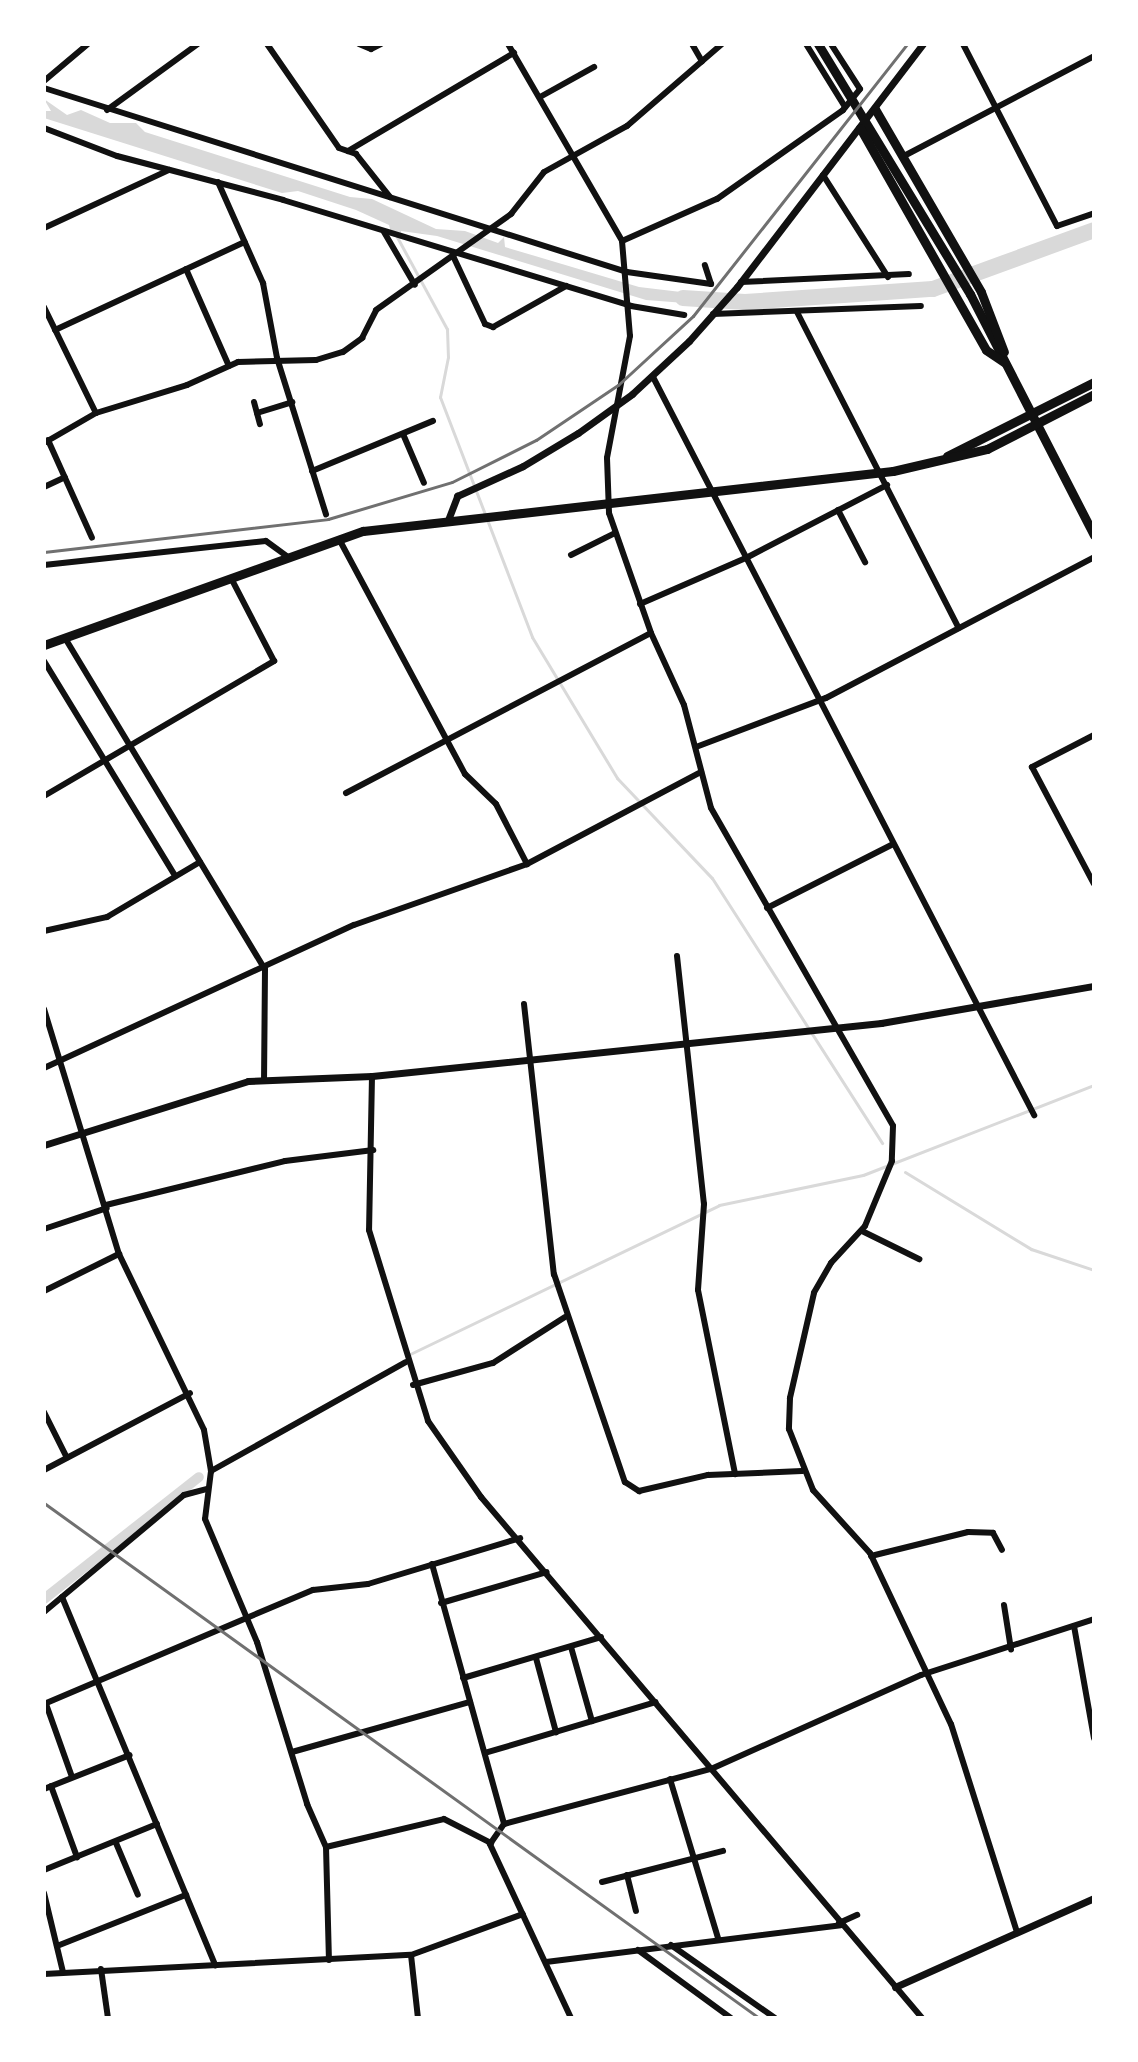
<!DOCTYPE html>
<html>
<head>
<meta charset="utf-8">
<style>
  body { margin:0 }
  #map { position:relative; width:1138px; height:2062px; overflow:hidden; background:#fff; font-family:Commissioner,sans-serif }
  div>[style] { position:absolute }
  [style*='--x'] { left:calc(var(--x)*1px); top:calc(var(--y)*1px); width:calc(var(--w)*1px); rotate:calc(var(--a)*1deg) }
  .water>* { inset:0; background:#d9d9d9 }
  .stream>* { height:3px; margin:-1.5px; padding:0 1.5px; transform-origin:1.5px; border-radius:1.5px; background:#d9d9d9 }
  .canal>* { height:10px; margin:-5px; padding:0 5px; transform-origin:5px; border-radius:5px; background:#d9d9d9 }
  .river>* { height:16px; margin:-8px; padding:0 8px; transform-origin:8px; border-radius:8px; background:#d9d9d9 }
  .minor>* { height:6px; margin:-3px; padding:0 3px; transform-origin:3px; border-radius:3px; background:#111 }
  .tertiary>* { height:7px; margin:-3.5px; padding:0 3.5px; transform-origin:3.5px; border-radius:3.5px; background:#111 }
  .primary>* { height:9px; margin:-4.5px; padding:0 4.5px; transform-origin:4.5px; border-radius:4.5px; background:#111 }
  .rail>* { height:3px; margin:-1.5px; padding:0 1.5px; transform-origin:1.5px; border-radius:1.5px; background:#707070 }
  span { translate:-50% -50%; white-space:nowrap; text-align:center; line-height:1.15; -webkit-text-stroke:6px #fff; paint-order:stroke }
  .frame { position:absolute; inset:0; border:46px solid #fff; pointer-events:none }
</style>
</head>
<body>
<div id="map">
  <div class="water">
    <div style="clip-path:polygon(44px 99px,67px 115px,81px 110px,110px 123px,136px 123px,145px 132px,350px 197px,372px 199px,436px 229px,465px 231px,498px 243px,504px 237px,505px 247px,639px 287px,706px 295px,698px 304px,646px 300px,437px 236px,401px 231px,402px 239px,392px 236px,389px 225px,356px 210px,298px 191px,282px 193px,44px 118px,44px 111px,51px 111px)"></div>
  </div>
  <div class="stream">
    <div style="--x:397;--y:237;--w:105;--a:61.5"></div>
    <div style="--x:447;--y:329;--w:28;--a:88"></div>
    <div style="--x:448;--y:357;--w:41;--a:101.3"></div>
    <div style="--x:440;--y:397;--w:257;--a:69"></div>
    <div style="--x:532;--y:637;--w:165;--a:58.9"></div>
    <div style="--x:617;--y:778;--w:138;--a:46.5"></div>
    <div style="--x:712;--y:878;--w:315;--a:57.3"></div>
    <div style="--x:905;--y:1172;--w:148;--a:31.4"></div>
    <div style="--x:1031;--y:1249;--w:66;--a:18.4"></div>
    <div style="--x:408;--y:1355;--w:345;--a:-25.7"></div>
    <div style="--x:719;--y:1205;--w:147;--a:-11.8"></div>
    <div style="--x:863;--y:1175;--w:248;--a:-21.3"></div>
  </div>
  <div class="canal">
    <div style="--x:44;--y:1599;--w:197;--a:-38.2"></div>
  </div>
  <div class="river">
    <div style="--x:683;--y:298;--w:62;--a:3.7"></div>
    <div style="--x:745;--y:302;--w:188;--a:-4"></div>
    <div style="--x:933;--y:289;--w:171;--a:-20.1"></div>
  </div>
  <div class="minor">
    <div style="--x:267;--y:44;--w:126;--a:55.3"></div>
    <div style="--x:339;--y:148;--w:18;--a:19"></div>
    <div style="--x:356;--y:154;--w:55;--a:51.7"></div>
    <div style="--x:359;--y:44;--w:13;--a:23"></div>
    <div style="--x:371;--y:49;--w:11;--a:-27"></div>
    <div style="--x:508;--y:44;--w:228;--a:59.9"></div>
    <div style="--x:622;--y:241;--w:95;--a:85.2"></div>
    <div style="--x:630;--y:336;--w:124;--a:100.7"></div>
    <div style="--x:607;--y:458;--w:55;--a:87.9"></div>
    <div style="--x:609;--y:513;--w:127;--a:70.7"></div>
    <div style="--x:651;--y:633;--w:79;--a:65.4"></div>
    <div style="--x:684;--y:705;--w:106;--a:75.3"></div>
    <div style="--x:711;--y:808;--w:366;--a:60.2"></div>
    <div style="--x:893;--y:1126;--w:35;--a:92"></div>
    <div style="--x:892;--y:1161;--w:70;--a:112.6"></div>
    <div style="--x:865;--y:1226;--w:50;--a:132.6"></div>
    <div style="--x:831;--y:1263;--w:34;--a:120"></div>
    <div style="--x:814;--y:1293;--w:108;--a:102.9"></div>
    <div style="--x:790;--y:1398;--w:31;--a:92"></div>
    <div style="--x:789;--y:1429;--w:66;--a:68.5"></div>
    <div style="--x:813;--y:1490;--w:85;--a:47.9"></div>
    <div style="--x:870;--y:1553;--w:189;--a:64.7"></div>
    <div style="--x:951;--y:1724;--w:218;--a:72.4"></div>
    <div style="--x:692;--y:44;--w:20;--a:60"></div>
    <div style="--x:806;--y:44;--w:74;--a:58.2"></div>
    <div style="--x:963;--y:44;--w:205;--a:62.7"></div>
    <div style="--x:1057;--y:226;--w:39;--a:-19"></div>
    <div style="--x:44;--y:81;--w:57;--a:-40.1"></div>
    <div style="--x:44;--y:88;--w:611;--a:17.52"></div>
    <div style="--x:627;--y:272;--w:85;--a:8.1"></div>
    <div style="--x:711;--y:284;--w:20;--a:-108"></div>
    <div style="--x:540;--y:97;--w:62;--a:-29.1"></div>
    <div style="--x:107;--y:110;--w:112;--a:-36"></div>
    <div style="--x:44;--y:128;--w:78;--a:21"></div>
    <div style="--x:117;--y:156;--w:172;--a:14.8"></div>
    <div style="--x:283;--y:200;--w:364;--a:16.9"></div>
    <div style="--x:631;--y:306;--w:54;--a:9.6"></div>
    <div style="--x:348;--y:151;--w:193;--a:-30.6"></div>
    <div style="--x:902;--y:157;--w:217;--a:-27.7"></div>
    <div style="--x:823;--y:175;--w:121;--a:57.5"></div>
    <div style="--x:218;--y:182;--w:111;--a:66"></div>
    <div style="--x:263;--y:283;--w:76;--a:79.4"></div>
    <div style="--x:277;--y:358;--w:164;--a:72.6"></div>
    <div style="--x:44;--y:228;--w:138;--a:-24.9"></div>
    <div style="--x:384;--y:232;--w:61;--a:59.7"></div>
    <div style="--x:622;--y:241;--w:104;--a:-23.9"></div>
    <div style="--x:717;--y:199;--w:154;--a:-35.2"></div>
    <div style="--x:843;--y:110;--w:27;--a:-51"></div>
    <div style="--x:860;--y:89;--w:54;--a:-122.8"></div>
    <div style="--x:454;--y:258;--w:73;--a:64.8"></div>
    <div style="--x:485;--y:324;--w:9;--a:21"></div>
    <div style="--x:493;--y:327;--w:84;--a:-29.3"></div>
    <div style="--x:186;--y:269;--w:106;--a:66.1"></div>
    <div style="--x:741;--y:282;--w:168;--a:-2.7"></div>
    <div style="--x:44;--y:307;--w:118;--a:63.9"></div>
    <div style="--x:797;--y:312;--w:355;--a:62.9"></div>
    <div style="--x:713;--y:314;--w:208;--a:-2.2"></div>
    <div style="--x:55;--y:330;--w:209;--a:-24.9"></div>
    <div style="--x:653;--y:377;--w:831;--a:62.69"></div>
    <div style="--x:254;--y:402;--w:23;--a:75"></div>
    <div style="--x:257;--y:413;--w:37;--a:-17"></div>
    <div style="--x:403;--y:434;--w:53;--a:66.8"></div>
    <div style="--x:48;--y:440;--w:107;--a:65.8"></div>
    <div style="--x:44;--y:443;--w:60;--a:-30"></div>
    <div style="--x:96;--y:413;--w:95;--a:-17.1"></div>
    <div style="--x:187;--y:385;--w:56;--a:-24.3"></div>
    <div style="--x:238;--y:362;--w:78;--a:-1.5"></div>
    <div style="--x:316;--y:360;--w:28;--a:-17"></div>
    <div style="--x:343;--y:352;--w:24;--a:-36"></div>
    <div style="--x:362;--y:338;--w:31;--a:-63"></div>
    <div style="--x:376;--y:310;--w:166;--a:-35.4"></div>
    <div style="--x:511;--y:214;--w:53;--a:-51.8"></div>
    <div style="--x:544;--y:172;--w:95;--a:-29"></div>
    <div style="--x:627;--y:126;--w:125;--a:-40.8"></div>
    <div style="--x:312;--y:471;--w:131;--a:-22.5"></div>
    <div style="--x:44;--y:487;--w:23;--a:-25"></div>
    <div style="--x:838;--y:510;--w:59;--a:62.6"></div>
    <div style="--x:339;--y:539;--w:267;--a:61.8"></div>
    <div style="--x:465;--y:774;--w:43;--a:44.1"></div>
    <div style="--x:496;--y:804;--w:68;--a:62.7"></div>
    <div style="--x:571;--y:555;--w:49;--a:-26.6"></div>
    <div style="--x:44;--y:565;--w:223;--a:-6.2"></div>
    <div style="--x:266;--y:541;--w:27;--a:36"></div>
    <div style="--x:640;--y:604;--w:116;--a:-23.5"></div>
    <div style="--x:746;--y:558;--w:159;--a:-27.4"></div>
    <div style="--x:65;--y:638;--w:387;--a:58.9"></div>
    <div style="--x:265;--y:969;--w:110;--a:90.5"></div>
    <div style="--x:44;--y:661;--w:252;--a:58.6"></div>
    <div style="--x:1094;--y:735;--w:70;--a:152.7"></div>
    <div style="--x:1032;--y:767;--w:132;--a:62.1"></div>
    <div style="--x:696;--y:747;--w:139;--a:-20.7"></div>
    <div style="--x:826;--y:698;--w:303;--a:-27.7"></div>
    <div style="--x:346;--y:793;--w:344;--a:-27.7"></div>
    <div style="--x:44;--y:796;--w:267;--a:-30.4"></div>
    <div style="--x:274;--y:661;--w:93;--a:-117.4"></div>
    <div style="--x:767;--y:908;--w:141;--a:-26.9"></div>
    <div style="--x:44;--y:931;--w:65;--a:-12.5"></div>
    <div style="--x:107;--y:917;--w:108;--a:-30.6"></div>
    <div style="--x:677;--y:956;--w:249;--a:83.8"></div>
    <div style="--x:704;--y:1204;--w:86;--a:94"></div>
    <div style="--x:698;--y:1290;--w:188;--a:78.6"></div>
    <div style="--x:524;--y:1004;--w:272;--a:83.7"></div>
    <div style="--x:554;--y:1274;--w:220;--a:71.2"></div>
    <div style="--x:625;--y:1482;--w:17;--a:33"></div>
    <div style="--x:639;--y:1491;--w:71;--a:-13.1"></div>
    <div style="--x:708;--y:1475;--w:94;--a:-2.4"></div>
    <div style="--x:44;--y:1009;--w:256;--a:73"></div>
    <div style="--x:119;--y:1254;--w:195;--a:64.2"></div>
    <div style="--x:204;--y:1430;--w:42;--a:80.3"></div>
    <div style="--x:211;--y:1471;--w:48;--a:97.1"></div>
    <div style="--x:205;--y:1519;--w:134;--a:67.1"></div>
    <div style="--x:257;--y:1642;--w:170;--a:72.8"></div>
    <div style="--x:307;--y:1804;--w:47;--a:66.2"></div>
    <div style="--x:326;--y:1847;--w:113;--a:88.5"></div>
    <div style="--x:44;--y:1068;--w:341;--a:-24.8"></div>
    <div style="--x:354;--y:925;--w:183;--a:-19.4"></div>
    <div style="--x:527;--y:864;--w:197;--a:-27.9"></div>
    <div style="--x:372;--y:1076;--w:154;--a:91.1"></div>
    <div style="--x:369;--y:1230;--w:200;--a:72.8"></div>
    <div style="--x:428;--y:1421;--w:93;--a:55.1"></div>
    <div style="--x:481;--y:1497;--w:683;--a:49.75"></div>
    <div style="--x:106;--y:1205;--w:184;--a:-13.8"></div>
    <div style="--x:285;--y:1161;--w:89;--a:-7.1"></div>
    <div style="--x:44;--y:1229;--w:66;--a:-18.4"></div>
    <div style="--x:862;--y:1231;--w:64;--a:26.2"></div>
    <div style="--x:44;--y:1291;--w:84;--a:-26.3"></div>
    <div style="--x:413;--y:1385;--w:83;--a:-15.4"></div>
    <div style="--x:493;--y:1363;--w:85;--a:-32.6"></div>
    <div style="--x:44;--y:1412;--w:51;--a:63.4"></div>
    <div style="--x:44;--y:1470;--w:165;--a:-27.8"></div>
    <div style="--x:211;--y:1471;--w:223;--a:-29.2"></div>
    <div style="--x:871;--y:1556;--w:100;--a:-13.9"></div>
    <div style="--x:968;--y:1532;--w:25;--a:2"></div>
    <div style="--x:993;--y:1533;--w:19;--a:62"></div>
    <div style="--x:432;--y:1564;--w:270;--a:74.5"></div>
    <div style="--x:62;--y:1597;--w:399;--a:67.4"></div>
    <div style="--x:441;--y:1603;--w:110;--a:-16.3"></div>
    <div style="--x:1004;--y:1605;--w:45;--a:81"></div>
    <div style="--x:44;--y:1612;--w:182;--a:-39.9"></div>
    <div style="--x:184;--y:1495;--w:24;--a:-15"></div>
    <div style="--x:1074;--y:1626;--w:114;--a:79.9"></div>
    <div style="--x:571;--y:1647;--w:77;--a:74.2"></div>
    <div style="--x:536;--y:1658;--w:77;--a:74.9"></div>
    <div style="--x:463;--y:1678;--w:144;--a:-16.5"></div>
    <div style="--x:44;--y:1704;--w:292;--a:-23"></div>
    <div style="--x:313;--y:1590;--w:55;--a:-6.2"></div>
    <div style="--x:368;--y:1584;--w:159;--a:-16.8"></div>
    <div style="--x:46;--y:1704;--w:77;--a:70.4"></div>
    <div style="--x:292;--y:1752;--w:185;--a:-15.7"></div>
    <div style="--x:485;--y:1753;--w:178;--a:-16.6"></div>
    <div style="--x:670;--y:1779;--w:166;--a:73.2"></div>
    <div style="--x:51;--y:1786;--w:76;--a:69.9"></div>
    <div style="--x:44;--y:1789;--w:92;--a:-21.6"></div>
    <div style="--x:116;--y:1843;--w:56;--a:67.1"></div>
    <div style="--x:326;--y:1847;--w:121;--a:-13.3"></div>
    <div style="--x:444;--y:1819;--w:53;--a:27.1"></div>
    <div style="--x:44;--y:1870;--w:122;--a:-22.2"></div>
    <div style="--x:627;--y:1875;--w:37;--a:76"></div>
    <div style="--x:602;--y:1882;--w:125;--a:-14.4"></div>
    <div style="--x:44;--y:1893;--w:81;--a:76.5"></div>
    <div style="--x:839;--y:1923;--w:20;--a:-24"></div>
    <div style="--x:671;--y:1945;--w:127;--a:35.1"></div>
    <div style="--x:57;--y:1946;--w:139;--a:-21.6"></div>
    <div style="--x:638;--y:1950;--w:115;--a:36.2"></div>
    <div style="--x:411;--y:1955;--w:63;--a:83.7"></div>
    <div style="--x:546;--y:1962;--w:297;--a:-7.1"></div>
    <div style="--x:101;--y:1969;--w:49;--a:81.9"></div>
    <div style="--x:44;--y:1974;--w:367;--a:-3"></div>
    <div style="--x:411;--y:1955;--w:119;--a:-20.1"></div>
    <div style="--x:571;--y:2018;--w:192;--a:-115"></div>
    <div style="--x:490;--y:1844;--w:24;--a:-55"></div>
    <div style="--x:504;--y:1824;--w:214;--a:-14.9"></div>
    <div style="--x:711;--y:1769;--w:230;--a:-24.1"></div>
    <div style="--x:921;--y:1675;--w:182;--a:-17.9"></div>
  </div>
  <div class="tertiary">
    <div style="--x:448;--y:520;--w:26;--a:-69"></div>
    <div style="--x:457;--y:496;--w:72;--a:-24.4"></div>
    <div style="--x:523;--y:466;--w:64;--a:-31"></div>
    <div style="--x:578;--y:433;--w:67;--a:-35.8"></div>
    <div style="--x:632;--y:394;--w:78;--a:-42.9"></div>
    <div style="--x:689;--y:341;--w:72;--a:-48.4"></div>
    <div style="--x:737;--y:287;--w:306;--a:-52.6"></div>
    <div style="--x:44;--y:1145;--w:214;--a:-17.4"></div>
    <div style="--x:248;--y:1081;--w:124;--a:-2.3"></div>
    <div style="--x:372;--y:1076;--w:512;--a:-5.94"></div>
    <div style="--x:881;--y:1023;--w:216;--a:-9.9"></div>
    <div style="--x:895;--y:1987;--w:218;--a:-24.1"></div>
  </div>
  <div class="primary">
    <div style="--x:818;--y:44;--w:293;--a:58.7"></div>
    <div style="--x:970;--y:294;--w:271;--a:62.8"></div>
    <div style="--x:875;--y:109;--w:211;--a:59.9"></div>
    <div style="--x:981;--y:292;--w:64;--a:69"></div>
    <div style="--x:860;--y:128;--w:255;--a:60.4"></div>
    <div style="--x:986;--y:350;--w:22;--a:34"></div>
    <div style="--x:947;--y:456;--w:165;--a:-26.7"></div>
    <div style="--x:44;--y:645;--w:339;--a:-19.7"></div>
    <div style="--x:363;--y:531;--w:533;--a:-6.46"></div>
    <div style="--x:893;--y:471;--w:97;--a:-13.2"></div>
    <div style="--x:987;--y:449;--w:120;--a:-27.2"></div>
  </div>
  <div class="rail">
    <div style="--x:44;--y:552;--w:286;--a:-6.6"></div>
    <div style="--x:328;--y:519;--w:129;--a:-16.6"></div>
    <div style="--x:452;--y:482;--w:94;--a:-26.6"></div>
    <div style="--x:536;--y:440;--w:99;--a:-33.9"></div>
    <div style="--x:618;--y:385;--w:102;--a:-42.6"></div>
    <div style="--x:693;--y:316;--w:346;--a:-51.8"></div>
    <div style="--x:44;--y:1503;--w:881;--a:35.76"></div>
  </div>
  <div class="frame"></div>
</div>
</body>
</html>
